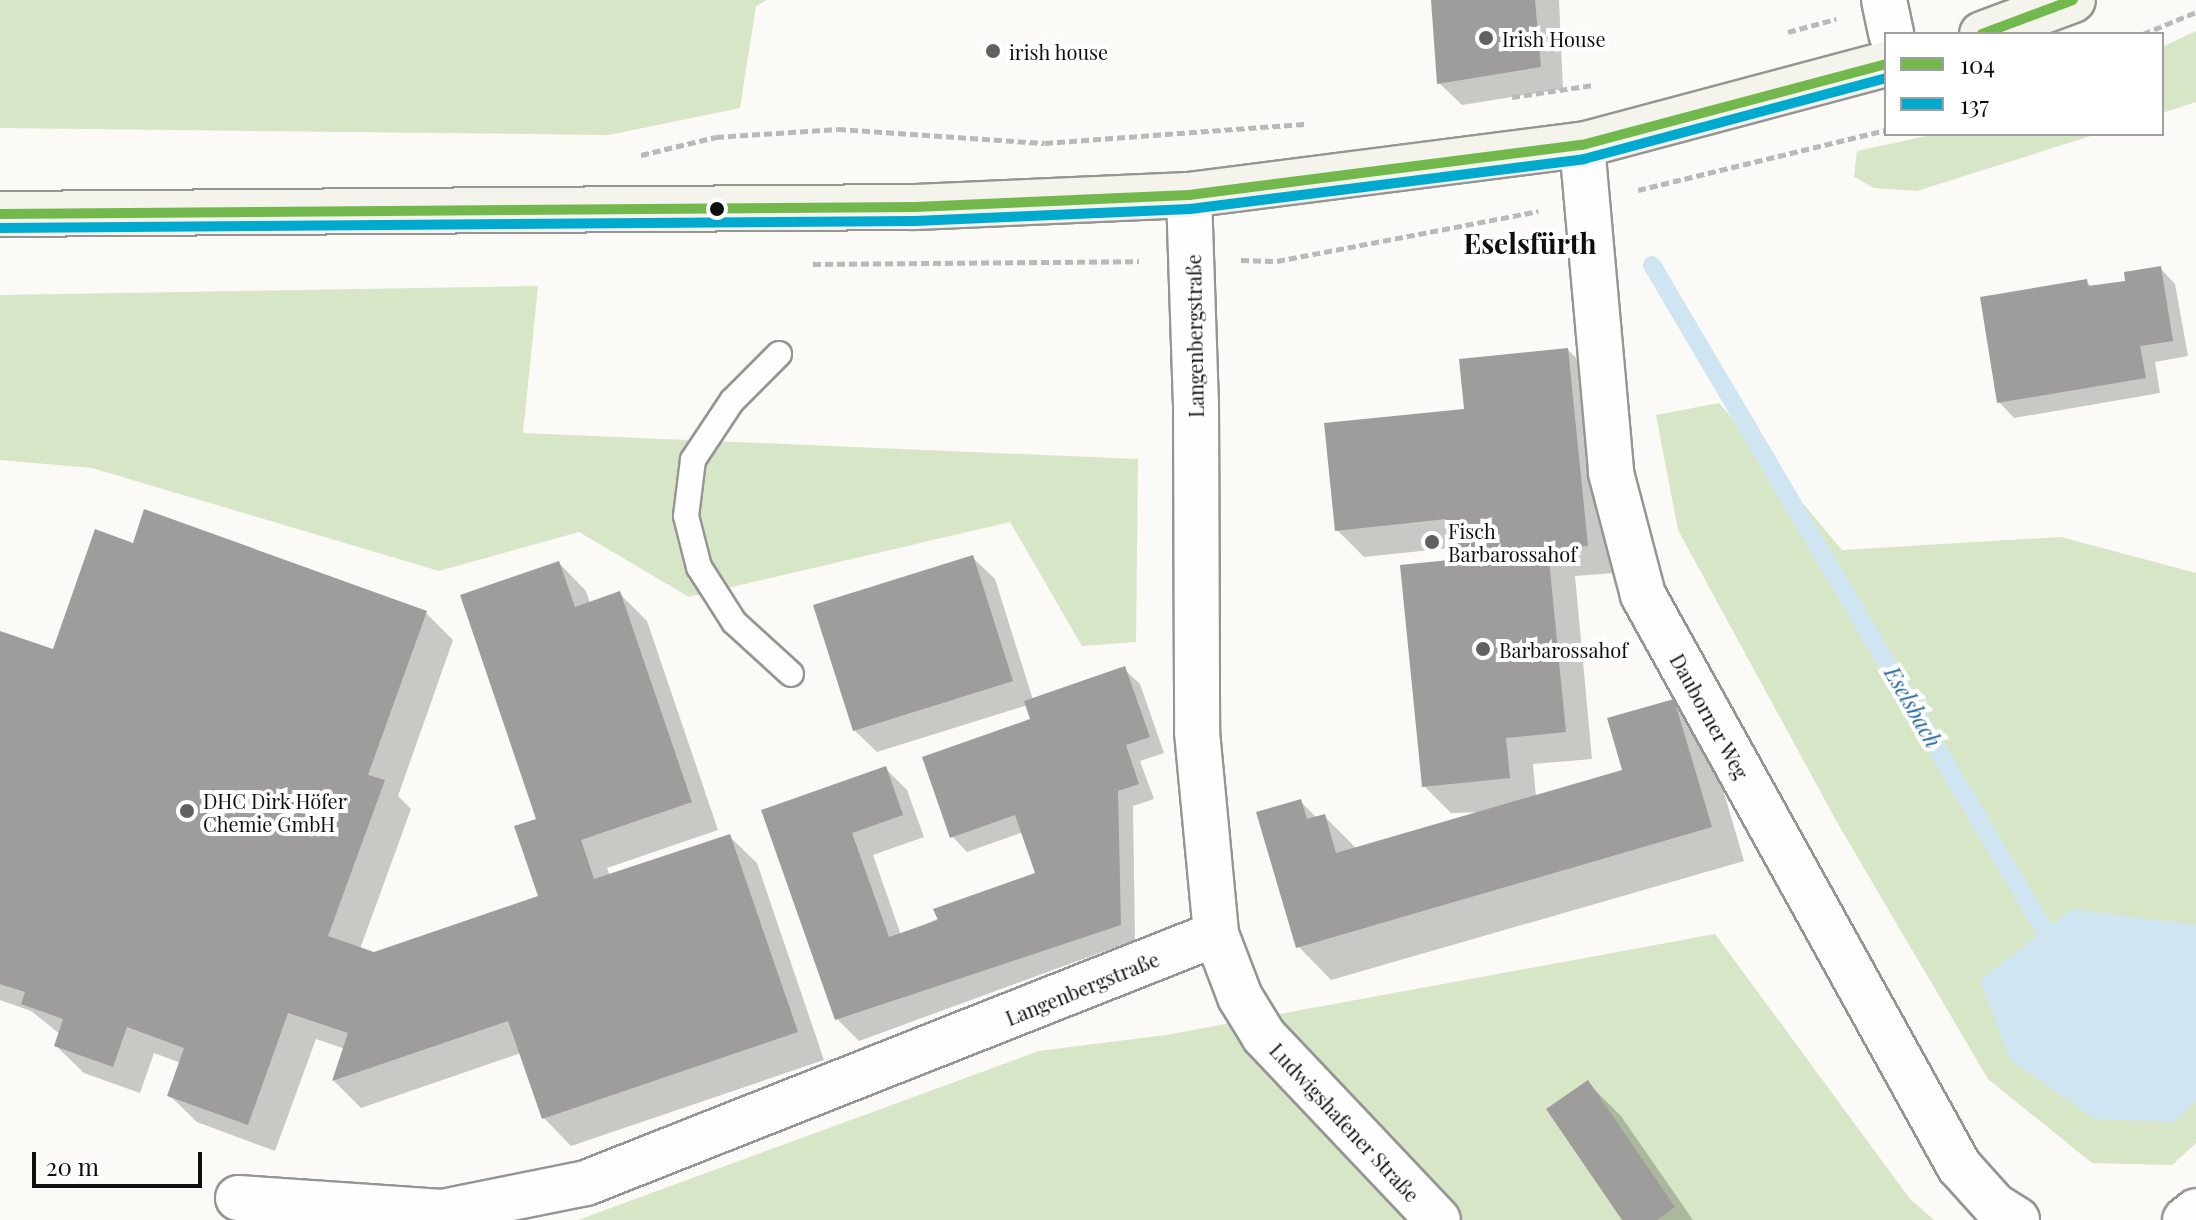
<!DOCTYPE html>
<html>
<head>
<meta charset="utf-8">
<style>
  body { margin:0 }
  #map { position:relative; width:2196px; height:1220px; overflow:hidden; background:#fbfaf6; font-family:"Playfair Display",serif }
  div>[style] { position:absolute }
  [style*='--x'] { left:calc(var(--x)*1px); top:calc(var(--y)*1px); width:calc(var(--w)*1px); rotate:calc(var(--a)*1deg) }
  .forest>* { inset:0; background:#d7e6c6 }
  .water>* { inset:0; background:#cfe6f2 }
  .shadow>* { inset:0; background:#0003 }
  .stream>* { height:18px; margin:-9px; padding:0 9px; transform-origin:9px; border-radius:9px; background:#cfe6f2 }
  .building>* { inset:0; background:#9f9d9b }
  .path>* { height:5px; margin-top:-2.5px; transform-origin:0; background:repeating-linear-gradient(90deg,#b9b9b8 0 8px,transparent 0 12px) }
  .roads { filter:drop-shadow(2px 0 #959593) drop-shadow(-2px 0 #959593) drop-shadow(0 2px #959593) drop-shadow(0 -2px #959593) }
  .service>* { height:24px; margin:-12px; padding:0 12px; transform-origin:12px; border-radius:12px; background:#fefefe }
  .minor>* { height:44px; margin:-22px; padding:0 22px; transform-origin:22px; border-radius:22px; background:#fefefe }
  .tertiary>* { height:44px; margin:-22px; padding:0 22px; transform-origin:22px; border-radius:22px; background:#fefefe }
  .secondary>* { height:44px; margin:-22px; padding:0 22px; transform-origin:22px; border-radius:22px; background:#f4f3ec }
  .bus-1>* { height:10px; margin:-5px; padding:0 5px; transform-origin:5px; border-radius:5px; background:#73b84d }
  .bus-2>* { height:10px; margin:-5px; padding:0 5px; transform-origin:5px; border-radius:5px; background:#00a9ce }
  .dots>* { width:22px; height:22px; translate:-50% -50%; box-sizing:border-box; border:4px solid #fff; border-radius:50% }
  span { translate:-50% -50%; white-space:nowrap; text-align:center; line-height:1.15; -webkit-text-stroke:8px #fff; paint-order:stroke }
  .poi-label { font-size:20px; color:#0f0f0f }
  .left { translate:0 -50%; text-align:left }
  .street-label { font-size:20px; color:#0f0f0f }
  .water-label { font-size:22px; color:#236797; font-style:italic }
  .district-label { font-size:28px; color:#0f0f0f; font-weight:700 }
  .legend { position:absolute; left:1884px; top:32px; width:280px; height:104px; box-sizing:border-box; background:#fff; border:2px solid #9f9f9f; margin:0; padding:10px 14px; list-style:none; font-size:24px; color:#0f0f0f }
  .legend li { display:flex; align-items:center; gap:16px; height:40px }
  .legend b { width:40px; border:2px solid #9f9f9f }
  .scale { position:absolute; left:32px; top:1152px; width:170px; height:36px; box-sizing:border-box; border:4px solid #0f0f0f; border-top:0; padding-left:10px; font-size:24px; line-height:28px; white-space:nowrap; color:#0f0f0f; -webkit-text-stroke:6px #fff; paint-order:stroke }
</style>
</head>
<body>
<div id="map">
  <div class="forest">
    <div style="clip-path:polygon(0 0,767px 0,756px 6px,740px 108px,609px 135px,0 128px)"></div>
    <div style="clip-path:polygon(2196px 31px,2196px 102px,2162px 113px,2162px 47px)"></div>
    <div style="clip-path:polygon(1936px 134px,2097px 134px,1917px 191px,1874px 188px,1854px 177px,1857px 151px)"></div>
    <div style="clip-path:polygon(538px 286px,523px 433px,1138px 459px,1136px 642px,1082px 646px,1010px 522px,689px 597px,579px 532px,439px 571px,92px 468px,0 460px,0 295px)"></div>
    <div style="clip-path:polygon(1719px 403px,1842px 550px,2061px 537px,2196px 573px,2196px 1143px,2172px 1165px,2092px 1163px,1988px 1079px,1838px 824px,1678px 530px,1656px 415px)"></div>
    <div style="clip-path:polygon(1715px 934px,1910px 1199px,1934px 1220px,578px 1220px,1039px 1051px,1166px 1035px)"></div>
  </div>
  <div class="water">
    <div style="clip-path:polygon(2072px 909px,2196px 925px,2196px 1102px,2173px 1122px,2095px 1119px,2010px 1059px,1980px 980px)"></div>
  </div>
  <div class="shadow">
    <div style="clip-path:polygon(1433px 0,1559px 0,1563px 89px,1462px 105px,1439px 83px)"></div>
    <div style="clip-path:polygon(2160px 268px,2175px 284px,2188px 356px,2155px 362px,2160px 393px,2014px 418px,1999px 402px,2086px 281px,2093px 288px,2128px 283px)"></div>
    <div style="clip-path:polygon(1568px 350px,1595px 377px,1614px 573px,1575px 576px,1592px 759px,1533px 764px,1536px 797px,1625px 771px,1674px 701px,1707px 735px,1744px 861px,1331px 980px,1298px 946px,1300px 801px,1317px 818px,1324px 816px,1357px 849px,1483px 812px,1451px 813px,1424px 786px,1450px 548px,1364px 557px,1337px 530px,1466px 411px)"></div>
    <div style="clip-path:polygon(134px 546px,426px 613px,453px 640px,398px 796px,411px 809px,360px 949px,374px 954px,540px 897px,539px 820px,559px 563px,586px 591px,590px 603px,620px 594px,647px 621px,718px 830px,607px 868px,610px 876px,729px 836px,757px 863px,824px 1060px,571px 1146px,544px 1118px,521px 1053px,361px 1108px,334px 1081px,345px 1049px,316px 1039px,275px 1151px,197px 1122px,169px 1095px,181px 1063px,154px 1053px,140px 1093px,84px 1073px,56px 1046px,60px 1034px,31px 1011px,0 1000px,0 633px,54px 651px)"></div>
    <div style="clip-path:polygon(972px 557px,995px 579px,1033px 700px,1124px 669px,1140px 684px,1164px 753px,1140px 761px,1154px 799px,1133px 806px,1135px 940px,859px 1041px,837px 1019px,763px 811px,885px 768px,907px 790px,924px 837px,873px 855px,901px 935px,1038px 874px,1024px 832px,967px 852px,952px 836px,1033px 721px,1028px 705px,877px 752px,854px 730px)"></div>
    <div style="clip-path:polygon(1588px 1083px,1621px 1116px,1693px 1220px,1625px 1220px)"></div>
  </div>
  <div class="stream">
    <div style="--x:1652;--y:265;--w:795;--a:59.47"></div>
  </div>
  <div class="building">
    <div style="clip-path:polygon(1431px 0,1535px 0,1541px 67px,1437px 84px)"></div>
    <div style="clip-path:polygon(2161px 266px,2173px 341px,2140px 346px,2146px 378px,1997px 403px,1980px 297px,2087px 279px,2088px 286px,2125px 281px,2124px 272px)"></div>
    <div style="clip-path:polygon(1568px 348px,1588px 546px,1548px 550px,1566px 732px,1506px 738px,1510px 778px,1422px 787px,1400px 565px,1449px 560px,1446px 519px,1335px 531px,1324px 423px,1464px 409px,1459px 359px)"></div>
    <div style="clip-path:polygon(144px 509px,427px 611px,368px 775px,385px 780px,328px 936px,374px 952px,538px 896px,514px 826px,536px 819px,460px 595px,559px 561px,575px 607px,620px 591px,692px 802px,581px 840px,594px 879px,730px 834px,798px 1032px,542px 1119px,508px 1021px,332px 1081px,348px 1033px,288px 1013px,248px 1125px,167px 1096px,184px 1048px,127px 1027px,113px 1067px,54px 1046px,63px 1019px,21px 1004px,25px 992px,0 984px,0 631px,53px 649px,95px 529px,133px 543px)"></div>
    <div style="clip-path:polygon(973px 555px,1013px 681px,853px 731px,813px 605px)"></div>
    <div style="clip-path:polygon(1125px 666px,1150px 737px,1126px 745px,1139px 784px,1118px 791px,1121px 925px,835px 1020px,761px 810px,886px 766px,903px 815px,852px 833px,889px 937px,938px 920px,933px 909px,1035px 873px,1015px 815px,950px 838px,922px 757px,1030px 719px,1024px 701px)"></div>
    <div style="clip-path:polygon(1674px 699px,1712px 827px,1296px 948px,1256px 812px,1301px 799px,1307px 819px,1325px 814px,1336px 853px,1622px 770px,1607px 718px)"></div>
    <div style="clip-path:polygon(1588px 1080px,1675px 1207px,1657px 1220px,1622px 1220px,1546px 1109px)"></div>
  </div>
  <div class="path">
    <div style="--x:1788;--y:32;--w:50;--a:-15.2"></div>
    <div style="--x:2143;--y:34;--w:57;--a:-22.5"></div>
    <div style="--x:1512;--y:97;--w:82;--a:-8.4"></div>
    <div style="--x:641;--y:155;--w:77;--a:-13.5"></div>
    <div style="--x:716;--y:137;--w:122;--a:-3.8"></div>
    <div style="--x:838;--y:129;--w:207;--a:3.9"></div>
    <div style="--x:1045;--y:143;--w:260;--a:-4.2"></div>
    <div style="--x:1638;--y:190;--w:255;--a:-13.6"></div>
    <div style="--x:1241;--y:260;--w:36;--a:2"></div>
    <div style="--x:1277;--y:261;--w:266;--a:-10.8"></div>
    <div style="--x:813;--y:264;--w:326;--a:-0.5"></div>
  </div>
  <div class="roads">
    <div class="service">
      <div style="--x:779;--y:354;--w:66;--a:135"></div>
      <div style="--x:732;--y:401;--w:71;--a:123.5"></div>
      <div style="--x:693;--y:460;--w:56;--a:97.1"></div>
      <div style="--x:686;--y:516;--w:53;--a:75.7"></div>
      <div style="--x:699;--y:567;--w:65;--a:57.5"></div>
      <div style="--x:734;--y:622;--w:77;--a:42.4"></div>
    </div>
    <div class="minor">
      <div style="--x:1884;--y:0;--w:35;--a:78"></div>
      <div style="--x:1582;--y:145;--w:329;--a:84.9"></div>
      <div style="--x:1611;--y:473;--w:126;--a:75.3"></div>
      <div style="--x:1643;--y:595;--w:653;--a:61.04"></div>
      <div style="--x:1959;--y:1166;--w:54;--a:48"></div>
      <div style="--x:1995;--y:1206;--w:26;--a:32"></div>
      <div style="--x:238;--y:1198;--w:204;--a:3.9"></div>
      <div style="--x:442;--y:1212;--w:147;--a:-11.4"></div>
      <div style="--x:586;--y:1183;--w:677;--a:-21.57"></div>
      <div style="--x:2185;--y:1220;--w:14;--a:-39"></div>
    </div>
    <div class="tertiary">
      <div style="--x:1189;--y:195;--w:208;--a:88.1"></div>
      <div style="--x:1196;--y:403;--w:329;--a:89.8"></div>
      <div style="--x:1197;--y:732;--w:203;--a:84.6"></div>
      <div style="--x:1216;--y:934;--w:67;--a:69.1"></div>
      <div style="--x:1240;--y:997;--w:46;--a:58.4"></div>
      <div style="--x:1264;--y:1036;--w:253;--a:46.6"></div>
    </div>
    <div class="secondary">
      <div style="--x:1982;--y:34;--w:97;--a:-20.5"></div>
      <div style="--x:0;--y:214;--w:915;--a:-0.44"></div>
      <div style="--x:915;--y:207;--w:274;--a:-2.5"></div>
      <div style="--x:1189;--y:195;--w:396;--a:-7.3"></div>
      <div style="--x:1582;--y:145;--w:315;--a:-14.9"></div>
    </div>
  </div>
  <div class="bus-1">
    <div style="--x:1982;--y:34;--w:97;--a:-20.5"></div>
    <div style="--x:0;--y:214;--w:915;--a:-0.44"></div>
    <div style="--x:915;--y:207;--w:274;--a:-2.5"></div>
    <div style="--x:1189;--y:195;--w:396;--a:-7.3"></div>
    <div style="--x:1582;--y:145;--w:315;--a:-14.9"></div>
  </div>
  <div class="bus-2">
    <div style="--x:0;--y:228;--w:915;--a:-0.44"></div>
    <div style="--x:915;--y:221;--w:275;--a:-2.5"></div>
    <div style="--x:1190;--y:209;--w:397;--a:-7.2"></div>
    <div style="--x:1584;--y:159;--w:313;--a:-15"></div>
  </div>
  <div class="dots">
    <div style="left:1486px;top:38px;background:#626160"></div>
    <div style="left:993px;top:51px;background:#626160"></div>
    <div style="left:717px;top:209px;background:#0f0f0f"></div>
    <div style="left:1432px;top:542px;background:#626160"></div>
    <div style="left:1483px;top:649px;background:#626160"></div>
    <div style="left:187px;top:811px;background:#626160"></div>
  </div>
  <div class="poi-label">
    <span class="left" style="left:1502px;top:38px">Irish House</span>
    <span class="left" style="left:1009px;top:51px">irish house</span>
    <span class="left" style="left:1448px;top:542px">Fisch<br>Barbarossahof</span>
    <span class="left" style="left:1499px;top:649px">Barbarossahof</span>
    <span class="left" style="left:203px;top:812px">DHC Dirk Höfer<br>Chemie GmbH</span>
  </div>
  <div class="street-label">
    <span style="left:1194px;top:336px;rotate:-91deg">Langenbergstraße</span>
    <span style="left:1710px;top:716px;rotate:61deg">Dauborner Weg</span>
    <span style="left:1082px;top:988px;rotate:-22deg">Langenbergstraße</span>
    <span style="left:1345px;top:1122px;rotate:47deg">Ludwigshafener Straße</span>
  </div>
  <div class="water-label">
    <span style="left:1913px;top:707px;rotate:60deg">Eselsbach</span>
  </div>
  <div class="district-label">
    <span style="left:1530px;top:243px">Eselsfürth</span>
  </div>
  <ul class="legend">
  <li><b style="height:10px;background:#73b84d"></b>104</li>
  <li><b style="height:10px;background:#00a9ce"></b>137</li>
  </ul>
  <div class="scale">20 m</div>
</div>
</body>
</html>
